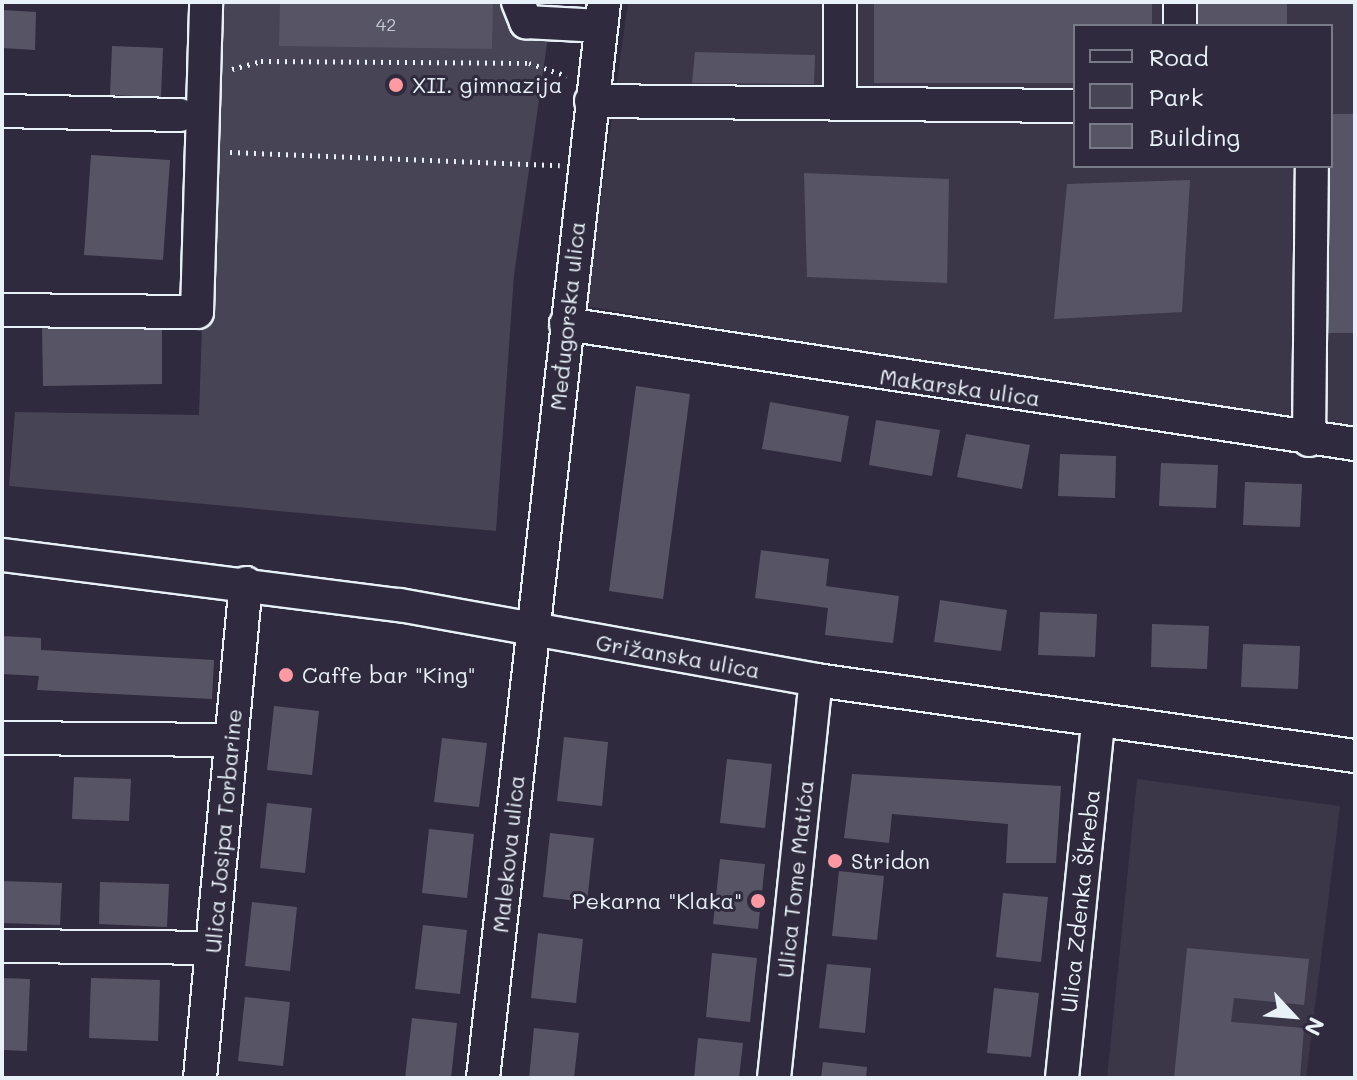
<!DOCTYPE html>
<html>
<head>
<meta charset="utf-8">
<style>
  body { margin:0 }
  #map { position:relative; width:1357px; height:1080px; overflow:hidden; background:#2f2a3d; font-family:Mali,sans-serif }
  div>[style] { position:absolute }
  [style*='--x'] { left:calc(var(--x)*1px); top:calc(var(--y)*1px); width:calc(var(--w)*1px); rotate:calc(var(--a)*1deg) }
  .built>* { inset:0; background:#3b3749 }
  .green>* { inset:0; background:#464455 }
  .building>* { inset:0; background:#575565 }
  .path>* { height:5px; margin-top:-2.5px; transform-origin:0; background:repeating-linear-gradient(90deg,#e8f1f8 0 2px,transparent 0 8px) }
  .roads { filter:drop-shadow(2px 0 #e8f1f8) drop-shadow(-2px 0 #e8f1f8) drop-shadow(0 2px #e8f1f8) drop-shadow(0 -2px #e8f1f8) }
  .minor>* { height:32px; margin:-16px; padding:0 16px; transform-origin:16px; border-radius:16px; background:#2f2a3d }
  .dots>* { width:22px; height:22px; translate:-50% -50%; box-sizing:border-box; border:4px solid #2f2a3d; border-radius:50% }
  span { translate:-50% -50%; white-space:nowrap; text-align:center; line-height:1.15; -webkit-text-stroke:6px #2f2a3d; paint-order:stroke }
  .number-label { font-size:18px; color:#c4cad3 }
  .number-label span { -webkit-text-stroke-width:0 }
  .poi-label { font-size:22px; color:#e8f1f8 }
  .left { translate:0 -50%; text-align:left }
  .right { translate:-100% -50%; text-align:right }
  .street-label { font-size:22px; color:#e8f1f8 }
  .frame { position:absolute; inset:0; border:4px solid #e8f1f8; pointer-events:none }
  .legend { position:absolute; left:1073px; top:24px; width:260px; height:144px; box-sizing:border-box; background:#2f2a3d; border:2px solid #797a88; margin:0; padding:10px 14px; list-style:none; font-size:24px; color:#e8f1f8 }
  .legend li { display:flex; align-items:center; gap:16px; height:40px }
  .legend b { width:40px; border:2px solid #797a88 }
  .north { position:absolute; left:1253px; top:976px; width:80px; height:80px; -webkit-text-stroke:6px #2f2a3d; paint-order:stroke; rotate:116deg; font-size:22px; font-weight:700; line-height:32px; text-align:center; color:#e8f1f8 }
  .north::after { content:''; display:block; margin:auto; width:28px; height:36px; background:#e8f1f8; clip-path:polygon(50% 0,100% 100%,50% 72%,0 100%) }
</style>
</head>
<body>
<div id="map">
  <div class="built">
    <div style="clip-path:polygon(evenodd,628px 2px,1355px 2px,1355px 435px,586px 306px,628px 2px,1075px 26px,1331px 26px,1331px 166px,1075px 166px,1075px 26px)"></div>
    <div style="clip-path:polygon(1137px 779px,1340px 806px,1306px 1078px,1107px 1078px)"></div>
  </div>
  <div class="green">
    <div style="clip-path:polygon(213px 2px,553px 2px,514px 275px,496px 531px,9px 486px,15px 412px,199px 415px)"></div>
  </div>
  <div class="building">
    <div style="clip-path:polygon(280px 2px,493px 2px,492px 49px,279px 46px)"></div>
    <div style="clip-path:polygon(874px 2px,1152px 2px,1152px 26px,1075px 26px,1075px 83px,874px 83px)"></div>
    <div style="clip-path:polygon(1198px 2px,1287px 2px,1287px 26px,1198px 26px)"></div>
    <div style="clip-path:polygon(2px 10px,36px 12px,35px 50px,2px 48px)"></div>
    <div style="clip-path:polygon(112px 46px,163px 48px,161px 97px,110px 95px)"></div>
    <div style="clip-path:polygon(695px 52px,815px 55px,814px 84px,692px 83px)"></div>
    <div style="clip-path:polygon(1331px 114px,1355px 114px,1355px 333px,1324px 333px)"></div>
    <div style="clip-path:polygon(91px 155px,170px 160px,163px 260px,84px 255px)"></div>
    <div style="clip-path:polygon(804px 173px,949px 179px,947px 283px,807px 277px)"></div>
    <div style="clip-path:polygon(1190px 180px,1182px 312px,1054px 319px,1067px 184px)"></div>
    <div style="clip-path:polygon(162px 324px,162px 384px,43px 386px,42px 326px)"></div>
    <div style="clip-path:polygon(636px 386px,690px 394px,663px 599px,609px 591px)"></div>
    <div style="clip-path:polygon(770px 402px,849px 416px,841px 462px,762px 449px)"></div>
    <div style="clip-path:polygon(876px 420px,940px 430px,932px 476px,869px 465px)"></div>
    <div style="clip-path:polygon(966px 434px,1030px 445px,1022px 489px,957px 477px)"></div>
    <div style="clip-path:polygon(1060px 454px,1116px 456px,1115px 498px,1058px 496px)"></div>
    <div style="clip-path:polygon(1161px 463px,1218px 465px,1216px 508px,1159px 506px)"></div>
    <div style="clip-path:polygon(1245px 482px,1302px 484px,1300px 527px,1243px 525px)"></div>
    <div style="clip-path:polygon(761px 550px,829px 559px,826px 586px,899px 596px,893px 643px,825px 635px,828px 608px,755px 598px)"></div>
    <div style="clip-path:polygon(940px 600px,1007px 610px,1001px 651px,934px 642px)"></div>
    <div style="clip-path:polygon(1040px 612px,1097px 614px,1095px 657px,1038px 655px)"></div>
    <div style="clip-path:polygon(1152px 624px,1209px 626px,1207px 669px,1151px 667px)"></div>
    <div style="clip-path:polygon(2px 636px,41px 638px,41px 650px,214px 660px,212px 699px,37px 690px,39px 676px,2px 674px)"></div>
    <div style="clip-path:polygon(1243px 644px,1300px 646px,1298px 689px,1241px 687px)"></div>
    <div style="clip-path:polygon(274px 706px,319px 711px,312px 775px,267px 770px)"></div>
    <div style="clip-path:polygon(564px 737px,608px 742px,602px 806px,557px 801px)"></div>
    <div style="clip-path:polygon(442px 738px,487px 743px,479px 807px,434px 802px)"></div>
    <div style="clip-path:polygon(727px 759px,772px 764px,765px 828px,720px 823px)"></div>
    <div style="clip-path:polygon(852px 774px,1061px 786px,1056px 863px,1006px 863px,1008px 824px,892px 814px,889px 843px,844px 838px)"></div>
    <div style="clip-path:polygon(74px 777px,131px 779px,129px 821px,72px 819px)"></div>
    <div style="clip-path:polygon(267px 803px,312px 808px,305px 873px,260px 868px)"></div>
    <div style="clip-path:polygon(429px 829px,474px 834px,467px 898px,422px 893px)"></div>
    <div style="clip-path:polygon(550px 833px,594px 838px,587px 902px,543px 897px)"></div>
    <div style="clip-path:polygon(720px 859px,765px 864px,758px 929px,713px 924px)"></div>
    <div style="clip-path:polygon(839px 871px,884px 876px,877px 940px,832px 936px)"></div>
    <div style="clip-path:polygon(2px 881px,62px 883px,60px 925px,2px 923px)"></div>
    <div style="clip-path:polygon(100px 882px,169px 884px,167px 927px,99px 924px)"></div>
    <div style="clip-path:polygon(1003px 893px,1048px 897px,1041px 962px,996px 957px)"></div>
    <div style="clip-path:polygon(252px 902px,297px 907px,290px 971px,245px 966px)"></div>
    <div style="clip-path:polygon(423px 925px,467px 930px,460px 994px,415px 989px)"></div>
    <div style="clip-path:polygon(538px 933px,583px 939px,576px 1003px,531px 998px)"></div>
    <div style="clip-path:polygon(1187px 948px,1309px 959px,1304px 1005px,1234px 998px,1231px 1022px,1304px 1028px,1300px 1078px,1174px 1078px)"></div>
    <div style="clip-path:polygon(712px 953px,757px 958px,750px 1022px,706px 1017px)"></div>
    <div style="clip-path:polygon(827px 964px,871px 968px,865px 1033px,819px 1028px)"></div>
    <div style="clip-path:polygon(2px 978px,30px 979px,27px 1051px,2px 1050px)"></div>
    <div style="clip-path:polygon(91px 978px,160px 980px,158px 1041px,89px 1038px)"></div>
    <div style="clip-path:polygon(994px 988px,1039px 993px,1031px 1057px,987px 1053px)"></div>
    <div style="clip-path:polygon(245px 997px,290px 1002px,283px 1066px,238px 1061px)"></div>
    <div style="clip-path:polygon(412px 1018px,457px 1023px,451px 1078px,405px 1078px)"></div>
    <div style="clip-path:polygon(534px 1028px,579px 1033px,574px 1078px,529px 1078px)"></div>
    <div style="clip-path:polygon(698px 1038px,743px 1043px,739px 1078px,694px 1078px)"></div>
    <div style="clip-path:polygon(823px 1062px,867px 1067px,866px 1078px,821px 1078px)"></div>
  </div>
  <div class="path">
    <div style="--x:232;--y:69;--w:30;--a:-15"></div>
    <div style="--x:261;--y:61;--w:268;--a:0.4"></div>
    <div style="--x:529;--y:63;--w:40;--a:18.9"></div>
    <div style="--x:230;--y:152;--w:330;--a:2.3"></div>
  </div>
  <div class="roads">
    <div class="minor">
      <div style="--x:518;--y:2;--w:22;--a:68"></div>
      <div style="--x:526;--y:22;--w:75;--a:3.1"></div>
      <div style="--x:840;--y:2;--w:100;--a:90"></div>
      <div style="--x:1180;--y:26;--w:24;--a:-90"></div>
      <div style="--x:591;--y:101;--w:484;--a:0.6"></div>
      <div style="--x:2;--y:111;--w:178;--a:1.3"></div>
      <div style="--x:2;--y:310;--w:195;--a:0.6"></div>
      <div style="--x:197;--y:312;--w:310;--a:-88.3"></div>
      <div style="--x:566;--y:324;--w:798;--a:8.65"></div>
      <div style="--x:1309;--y:440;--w:274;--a:-89.4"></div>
      <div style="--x:2;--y:555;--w:401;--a:7.2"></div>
      <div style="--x:400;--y:605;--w:423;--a:10.2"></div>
      <div style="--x:816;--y:680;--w:544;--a:8.03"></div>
      <div style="--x:2;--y:738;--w:229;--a:0.5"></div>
      <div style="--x:2;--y:946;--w:210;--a:0.5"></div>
      <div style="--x:200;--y:1078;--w:497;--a:-84.7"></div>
      <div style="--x:483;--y:1078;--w:1083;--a:-83.58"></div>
      <div style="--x:774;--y:1078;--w:400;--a:-84"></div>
      <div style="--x:1062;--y:1078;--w:357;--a:-84.2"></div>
    </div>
  </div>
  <div class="dots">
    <div style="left:396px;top:85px;background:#ff9aa2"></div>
    <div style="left:286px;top:675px;background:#ff9aa2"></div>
    <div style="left:835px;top:861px;background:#ff9aa2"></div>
    <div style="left:758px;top:901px;background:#ff9aa2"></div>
  </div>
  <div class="number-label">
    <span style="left:386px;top:24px">42</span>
  </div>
  <div class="poi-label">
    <span class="left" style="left:412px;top:85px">XII. gimnazija</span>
    <span class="left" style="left:302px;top:675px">Caffe bar "King"</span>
    <span class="left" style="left:851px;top:861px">Stridon</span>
    <span class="right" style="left:742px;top:901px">Pekarna "Klaka"</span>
  </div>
  <div class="street-label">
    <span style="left:567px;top:316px;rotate:-84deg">Međugorska ulica</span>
    <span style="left:960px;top:387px;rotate:8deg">Makarska ulica</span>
    <span style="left:678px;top:656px;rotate:10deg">Grižanska ulica</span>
    <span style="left:223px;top:831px;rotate:-85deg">Ulica Josipa Torbarine</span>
    <span style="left:508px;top:854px;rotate:-84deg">Malekova ulica</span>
    <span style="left:795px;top:879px;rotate:-84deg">Ulica Tome Matića</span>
    <span style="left:1080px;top:901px;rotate:-84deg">Ulica Zdenka Škreba</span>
  </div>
  <div class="frame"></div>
  <ul class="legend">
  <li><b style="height:10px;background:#2f2a3d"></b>Road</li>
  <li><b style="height:22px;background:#464455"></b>Park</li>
  <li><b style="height:22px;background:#575565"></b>Building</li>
  </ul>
  <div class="north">N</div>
</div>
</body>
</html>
